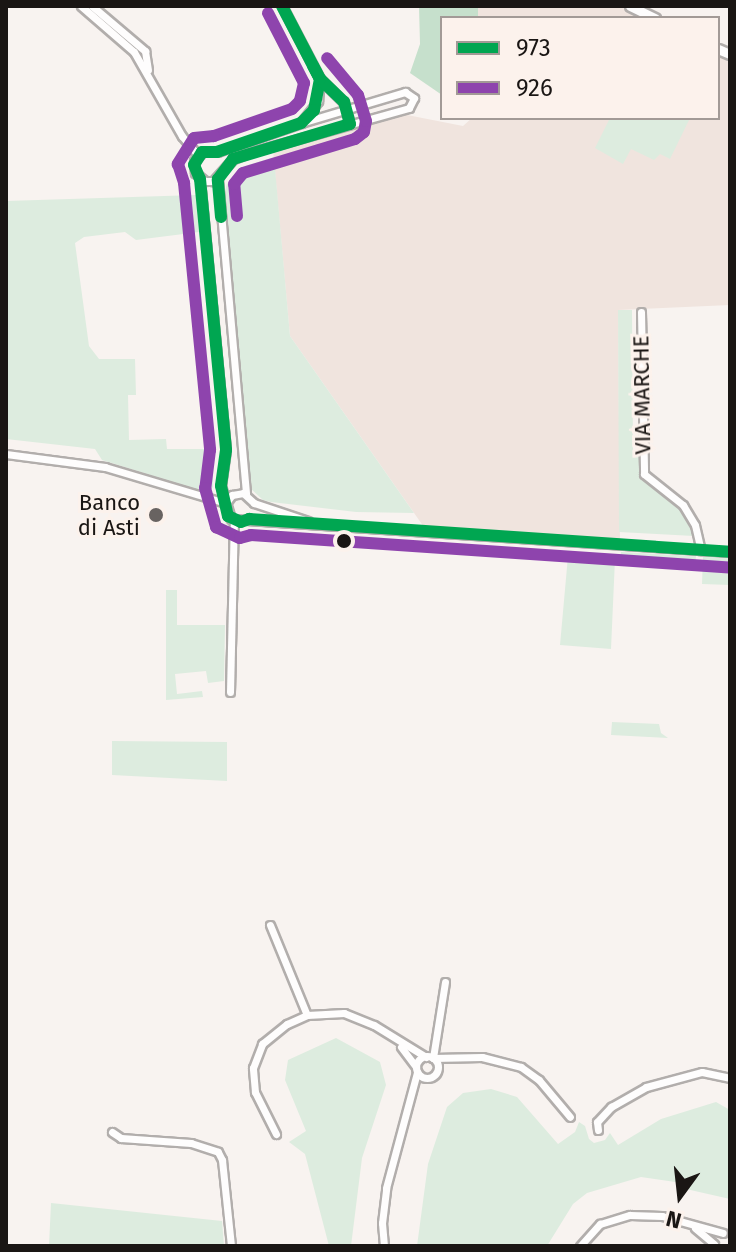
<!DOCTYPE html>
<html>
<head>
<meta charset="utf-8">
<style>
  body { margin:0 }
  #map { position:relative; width:736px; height:1252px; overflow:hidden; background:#f8f3f0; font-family:"Fira Sans",sans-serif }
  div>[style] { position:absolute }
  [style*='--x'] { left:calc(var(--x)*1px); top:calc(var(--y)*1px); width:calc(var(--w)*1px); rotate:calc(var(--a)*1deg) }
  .built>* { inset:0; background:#f0e4de }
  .green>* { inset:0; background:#ddecdf }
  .forest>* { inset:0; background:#c6e0cc }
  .roads { filter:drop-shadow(2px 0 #b2aeac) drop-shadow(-2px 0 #b2aeac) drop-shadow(0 2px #b2aeac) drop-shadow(0 -2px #b2aeac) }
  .minor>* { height:7px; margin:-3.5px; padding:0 3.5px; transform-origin:3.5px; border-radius:3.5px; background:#fefdfd }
  .minor>.ring { margin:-3.5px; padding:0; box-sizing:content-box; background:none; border:7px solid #fefdfd; border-radius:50% }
  .tertiary>* { height:9px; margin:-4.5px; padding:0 4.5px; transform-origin:4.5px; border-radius:4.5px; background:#fefdfd }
  .bus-1>* { height:12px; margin:-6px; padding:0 6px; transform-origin:6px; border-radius:6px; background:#00a651 }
  .bus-2>* { height:12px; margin:-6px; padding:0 6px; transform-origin:6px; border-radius:6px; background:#8e44ad }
  .dots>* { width:22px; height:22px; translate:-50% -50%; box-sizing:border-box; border:4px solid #fcf2ec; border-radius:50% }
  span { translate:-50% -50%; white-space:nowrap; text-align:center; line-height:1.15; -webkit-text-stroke:6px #fcf2ec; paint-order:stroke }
  .street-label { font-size:22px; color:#1a1614 }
  .poi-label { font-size:22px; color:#1a1614 }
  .right { translate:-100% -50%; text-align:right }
  .frame { position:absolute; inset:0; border:8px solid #1a1614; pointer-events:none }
  .legend { position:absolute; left:440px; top:16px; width:280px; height:104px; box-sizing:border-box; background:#fcf2ec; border:2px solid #a29a96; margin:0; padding:10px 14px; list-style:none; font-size:24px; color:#1a1614 }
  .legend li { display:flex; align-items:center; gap:16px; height:40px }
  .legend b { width:40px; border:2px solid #a29a96 }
  .north { position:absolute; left:640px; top:1156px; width:80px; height:80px; -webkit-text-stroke:6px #fcf2ec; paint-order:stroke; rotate:195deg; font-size:22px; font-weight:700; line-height:32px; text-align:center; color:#1a1614 }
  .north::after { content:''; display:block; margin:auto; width:28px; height:36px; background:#1a1614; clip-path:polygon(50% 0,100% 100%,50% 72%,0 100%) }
</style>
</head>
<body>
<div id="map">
  <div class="built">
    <div style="clip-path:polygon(478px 6px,625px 6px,650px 18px,478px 18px)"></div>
    <div style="clip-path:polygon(718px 51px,730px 57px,730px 305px,618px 310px,620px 542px,426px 530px,290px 336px,273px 150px,397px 113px,463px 126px,472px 118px,718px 118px)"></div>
  </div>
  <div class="green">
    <div style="clip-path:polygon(610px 118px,690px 118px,670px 159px,660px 154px,654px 160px,631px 149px,623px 164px,595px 148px)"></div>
    <div style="clip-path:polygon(274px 157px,290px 336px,414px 513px,356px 512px,271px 502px,263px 500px,249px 487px,224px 194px,227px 184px,245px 166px)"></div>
    <div style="clip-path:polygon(196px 195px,199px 232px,136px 240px,125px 232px,84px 237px,75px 243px,89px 346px,99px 359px,135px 359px,136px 395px,128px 395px,129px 440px,166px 439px,167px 449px,212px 449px,213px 487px,208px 493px,102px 460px,95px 449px,6px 439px,6px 201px)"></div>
    <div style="clip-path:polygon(618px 310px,632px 310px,633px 451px,639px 453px,640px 476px,674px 501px,686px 516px,694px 536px,619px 532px)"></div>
    <div style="clip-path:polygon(621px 552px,696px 556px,695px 568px,620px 564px)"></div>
    <div style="clip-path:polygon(568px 556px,615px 559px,611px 649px,560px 645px)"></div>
    <div style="clip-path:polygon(703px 556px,730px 558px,730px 585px,702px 584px)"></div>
    <div style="clip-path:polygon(166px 590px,177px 590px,177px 625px,225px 625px,224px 681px,208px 683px,206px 671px,175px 674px,177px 694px,202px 691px,203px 697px,166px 700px)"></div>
    <div style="clip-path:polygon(612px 722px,659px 724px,661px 733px,668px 738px,611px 735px)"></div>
    <div style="clip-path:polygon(112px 741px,227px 742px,227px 781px,112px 775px)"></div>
    <div style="clip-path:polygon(336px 1038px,380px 1062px,386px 1085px,362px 1158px,351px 1246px,329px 1246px,305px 1154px,289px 1142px,306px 1131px,285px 1080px,288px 1060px)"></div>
    <div style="clip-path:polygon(491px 1089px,517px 1097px,558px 1144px,575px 1132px,579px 1122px,585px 1126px,589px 1139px,594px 1143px,605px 1140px,610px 1133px,618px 1145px,661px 1119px,716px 1102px,730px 1110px,730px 1199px,686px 1189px,682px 1183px,641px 1177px,587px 1193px,573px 1204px,547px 1246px,417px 1246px,428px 1164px,447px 1107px,463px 1093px)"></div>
    <div style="clip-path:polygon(51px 1203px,222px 1221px,224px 1246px,49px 1246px)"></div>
  </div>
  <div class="forest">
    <div style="clip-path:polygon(419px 6px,478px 6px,478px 18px,442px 18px,442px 95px,410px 73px,420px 44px)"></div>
  </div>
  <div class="roads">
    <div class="minor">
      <div style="--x:81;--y:6;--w:70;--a:41"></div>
      <div style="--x:134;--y:52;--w:97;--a:60.3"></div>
      <div style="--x:182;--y:136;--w:25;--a:50"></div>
      <div style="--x:92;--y:6;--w:70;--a:40.3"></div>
      <div style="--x:145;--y:51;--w:19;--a:81"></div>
      <div style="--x:282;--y:6;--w:82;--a:62.5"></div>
      <div style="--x:320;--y:79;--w:33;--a:44"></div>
      <div style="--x:344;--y:102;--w:23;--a:75"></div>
      <div style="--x:301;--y:123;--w:109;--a:-16.6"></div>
      <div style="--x:405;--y:92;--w:11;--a:34"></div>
      <div style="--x:414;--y:98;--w:11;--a:117"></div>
      <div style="--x:409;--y:108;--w:167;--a:164.4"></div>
      <div style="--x:248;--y:153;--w:16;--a:158"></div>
      <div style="--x:233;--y:159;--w:30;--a:132"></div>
      <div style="--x:213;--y:181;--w:8;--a:180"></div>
      <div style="--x:205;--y:181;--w:13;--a:-141"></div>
      <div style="--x:195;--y:173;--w:12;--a:-95"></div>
      <div style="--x:194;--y:161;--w:12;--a:-48"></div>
      <div style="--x:202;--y:152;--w:15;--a:0"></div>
      <div style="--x:217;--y:152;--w:89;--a:-19"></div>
      <div style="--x:301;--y:123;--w:28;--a:-52"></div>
      <div style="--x:318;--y:101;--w:22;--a:-85"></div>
      <div style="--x:200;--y:179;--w:272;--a:84.5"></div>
      <div style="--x:226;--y:450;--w:36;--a:98"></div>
      <div style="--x:221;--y:486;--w:34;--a:73"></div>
      <div style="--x:231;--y:519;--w:500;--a:3.78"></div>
      <div style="--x:218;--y:179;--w:316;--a:84.9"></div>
      <div style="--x:641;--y:312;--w:162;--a:88.9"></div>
      <div style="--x:644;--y:474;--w:50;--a:38.5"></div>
      <div style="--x:683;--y:505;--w:23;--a:59"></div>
      <div style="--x:695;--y:525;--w:26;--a:77"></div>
      <div style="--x:6;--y:454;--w:100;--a:7.5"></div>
      <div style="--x:105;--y:467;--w:126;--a:16.6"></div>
      <div style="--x:226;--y:503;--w:10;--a:-53"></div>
      <div style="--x:232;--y:495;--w:11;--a:-10"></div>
      <div style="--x:243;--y:493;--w:15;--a:42"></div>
      <div style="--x:254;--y:503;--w:57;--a:18.4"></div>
      <div style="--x:230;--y:692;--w:171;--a:-88.7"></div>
      <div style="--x:270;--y:925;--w:97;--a:67.7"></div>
      <div style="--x:445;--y:982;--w:77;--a:99"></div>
      <div style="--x:433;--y:1058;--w:49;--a:-1.2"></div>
      <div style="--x:482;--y:1057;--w:40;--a:14.4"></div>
      <div style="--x:521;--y:1067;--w:22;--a:36"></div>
      <div style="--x:539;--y:1080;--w:48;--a:50"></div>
      <div style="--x:401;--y:1047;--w:25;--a:53"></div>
      <div class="ring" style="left:416px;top:1056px;width:15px;height:15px"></div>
      <div style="--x:598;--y:1130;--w:8;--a:-97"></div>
      <div style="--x:597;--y:1122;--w:21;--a:-47"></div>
      <div style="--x:611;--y:1107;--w:40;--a:-29.7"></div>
      <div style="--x:646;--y:1087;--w:58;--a:-15"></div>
      <div style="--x:702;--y:1072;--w:29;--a:12"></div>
      <div style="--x:112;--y:1132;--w:11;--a:34"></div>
      <div style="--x:121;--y:1138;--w:70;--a:4.1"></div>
      <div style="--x:191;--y:1143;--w:28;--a:18"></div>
      <div style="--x:218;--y:1152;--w:9;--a:63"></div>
      <div style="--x:222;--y:1160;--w:86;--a:84"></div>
      <div style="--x:276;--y:1134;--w:47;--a:-116.6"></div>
      <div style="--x:255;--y:1092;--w:24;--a:-95"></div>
      <div style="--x:253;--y:1068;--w:26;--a:-69"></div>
      <div style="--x:262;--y:1044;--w:32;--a:-39"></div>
      <div style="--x:287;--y:1024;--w:22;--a:-24"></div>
      <div style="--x:307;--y:1015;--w:37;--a:-3"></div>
      <div style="--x:344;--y:1013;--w:32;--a:22"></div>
      <div style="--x:374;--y:1025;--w:61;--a:31.6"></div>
      <div style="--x:695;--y:1228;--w:25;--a:40"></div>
      <div style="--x:384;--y:1246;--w:23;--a:-95"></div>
      <div style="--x:382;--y:1223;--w:35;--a:-83"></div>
      <div style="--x:386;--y:1188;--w:120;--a:-75"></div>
      <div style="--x:580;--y:1246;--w:30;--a:-48"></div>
      <div style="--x:600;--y:1224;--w:31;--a:-17"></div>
      <div style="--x:630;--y:1215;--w:32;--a:2"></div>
      <div style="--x:662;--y:1216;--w:63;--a:15.6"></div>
    </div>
    <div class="tertiary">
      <div style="--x:630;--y:6;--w:28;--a:26"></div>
      <div style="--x:718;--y:49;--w:13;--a:23"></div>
    </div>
  </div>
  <div class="bus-1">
    <div style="--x:282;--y:6;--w:82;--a:62.5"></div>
    <div style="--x:320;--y:79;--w:32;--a:101"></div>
    <div style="--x:314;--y:110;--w:18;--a:135"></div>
    <div style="--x:301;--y:123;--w:89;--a:161"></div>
    <div style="--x:217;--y:152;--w:15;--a:180"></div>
    <div style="--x:202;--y:152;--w:15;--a:122"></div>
    <div style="--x:194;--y:165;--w:15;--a:67"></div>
    <div style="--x:200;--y:179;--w:272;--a:84.5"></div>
    <div style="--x:226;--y:450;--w:36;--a:98"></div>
    <div style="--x:221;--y:486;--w:31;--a:77"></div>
    <div style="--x:228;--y:516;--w:14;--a:25"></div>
    <div style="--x:241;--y:522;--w:9;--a:-21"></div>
    <div style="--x:249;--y:519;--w:482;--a:3.9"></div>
    <div style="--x:221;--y:217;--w:38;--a:-95"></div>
    <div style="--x:218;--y:179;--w:25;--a:-53"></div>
    <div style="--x:233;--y:159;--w:122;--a:-16.7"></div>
    <div style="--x:350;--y:124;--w:23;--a:-105"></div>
    <div style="--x:344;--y:102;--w:33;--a:-136"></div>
    <div style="--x:320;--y:79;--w:15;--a:-118"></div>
  </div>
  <div class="bus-2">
    <div style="--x:268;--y:13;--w:79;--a:62.8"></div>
    <div style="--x:304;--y:83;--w:18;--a:103"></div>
    <div style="--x:300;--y:101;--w:11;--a:135"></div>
    <div style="--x:292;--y:109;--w:83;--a:160.9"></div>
    <div style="--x:214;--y:136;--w:20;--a:174"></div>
    <div style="--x:194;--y:138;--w:31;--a:122"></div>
    <div style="--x:178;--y:164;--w:20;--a:72"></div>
    <div style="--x:184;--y:183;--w:268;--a:84.4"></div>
    <div style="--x:210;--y:450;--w:38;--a:97"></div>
    <div style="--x:205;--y:488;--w:41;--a:74.2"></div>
    <div style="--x:216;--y:527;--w:26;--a:25"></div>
    <div style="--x:240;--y:538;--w:11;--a:-15"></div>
    <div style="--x:251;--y:535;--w:479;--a:3.9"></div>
    <div style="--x:237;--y:216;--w:32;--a:-95"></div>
    <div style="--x:234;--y:184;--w:14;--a:-51"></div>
    <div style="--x:243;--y:173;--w:117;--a:-16.9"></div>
    <div style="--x:355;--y:139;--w:11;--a:-38"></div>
    <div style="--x:364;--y:132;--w:11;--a:-80"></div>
    <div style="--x:366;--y:121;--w:27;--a:-107"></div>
    <div style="--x:358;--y:95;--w:48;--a:-130"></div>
  </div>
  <div class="dots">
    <div style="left:156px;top:515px;background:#686361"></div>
    <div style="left:344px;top:541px;background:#1a1614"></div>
  </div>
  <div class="street-label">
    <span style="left:642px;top:395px;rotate:-91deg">VIA MARCHE</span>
  </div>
  <div class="poi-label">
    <span class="right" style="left:140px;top:515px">Banco<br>di Asti</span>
  </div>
  <div class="frame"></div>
  <ul class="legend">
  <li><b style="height:10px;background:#00a651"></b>973</li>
  <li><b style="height:10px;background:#8e44ad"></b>926</li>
  </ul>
  <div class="north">N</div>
</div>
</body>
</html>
